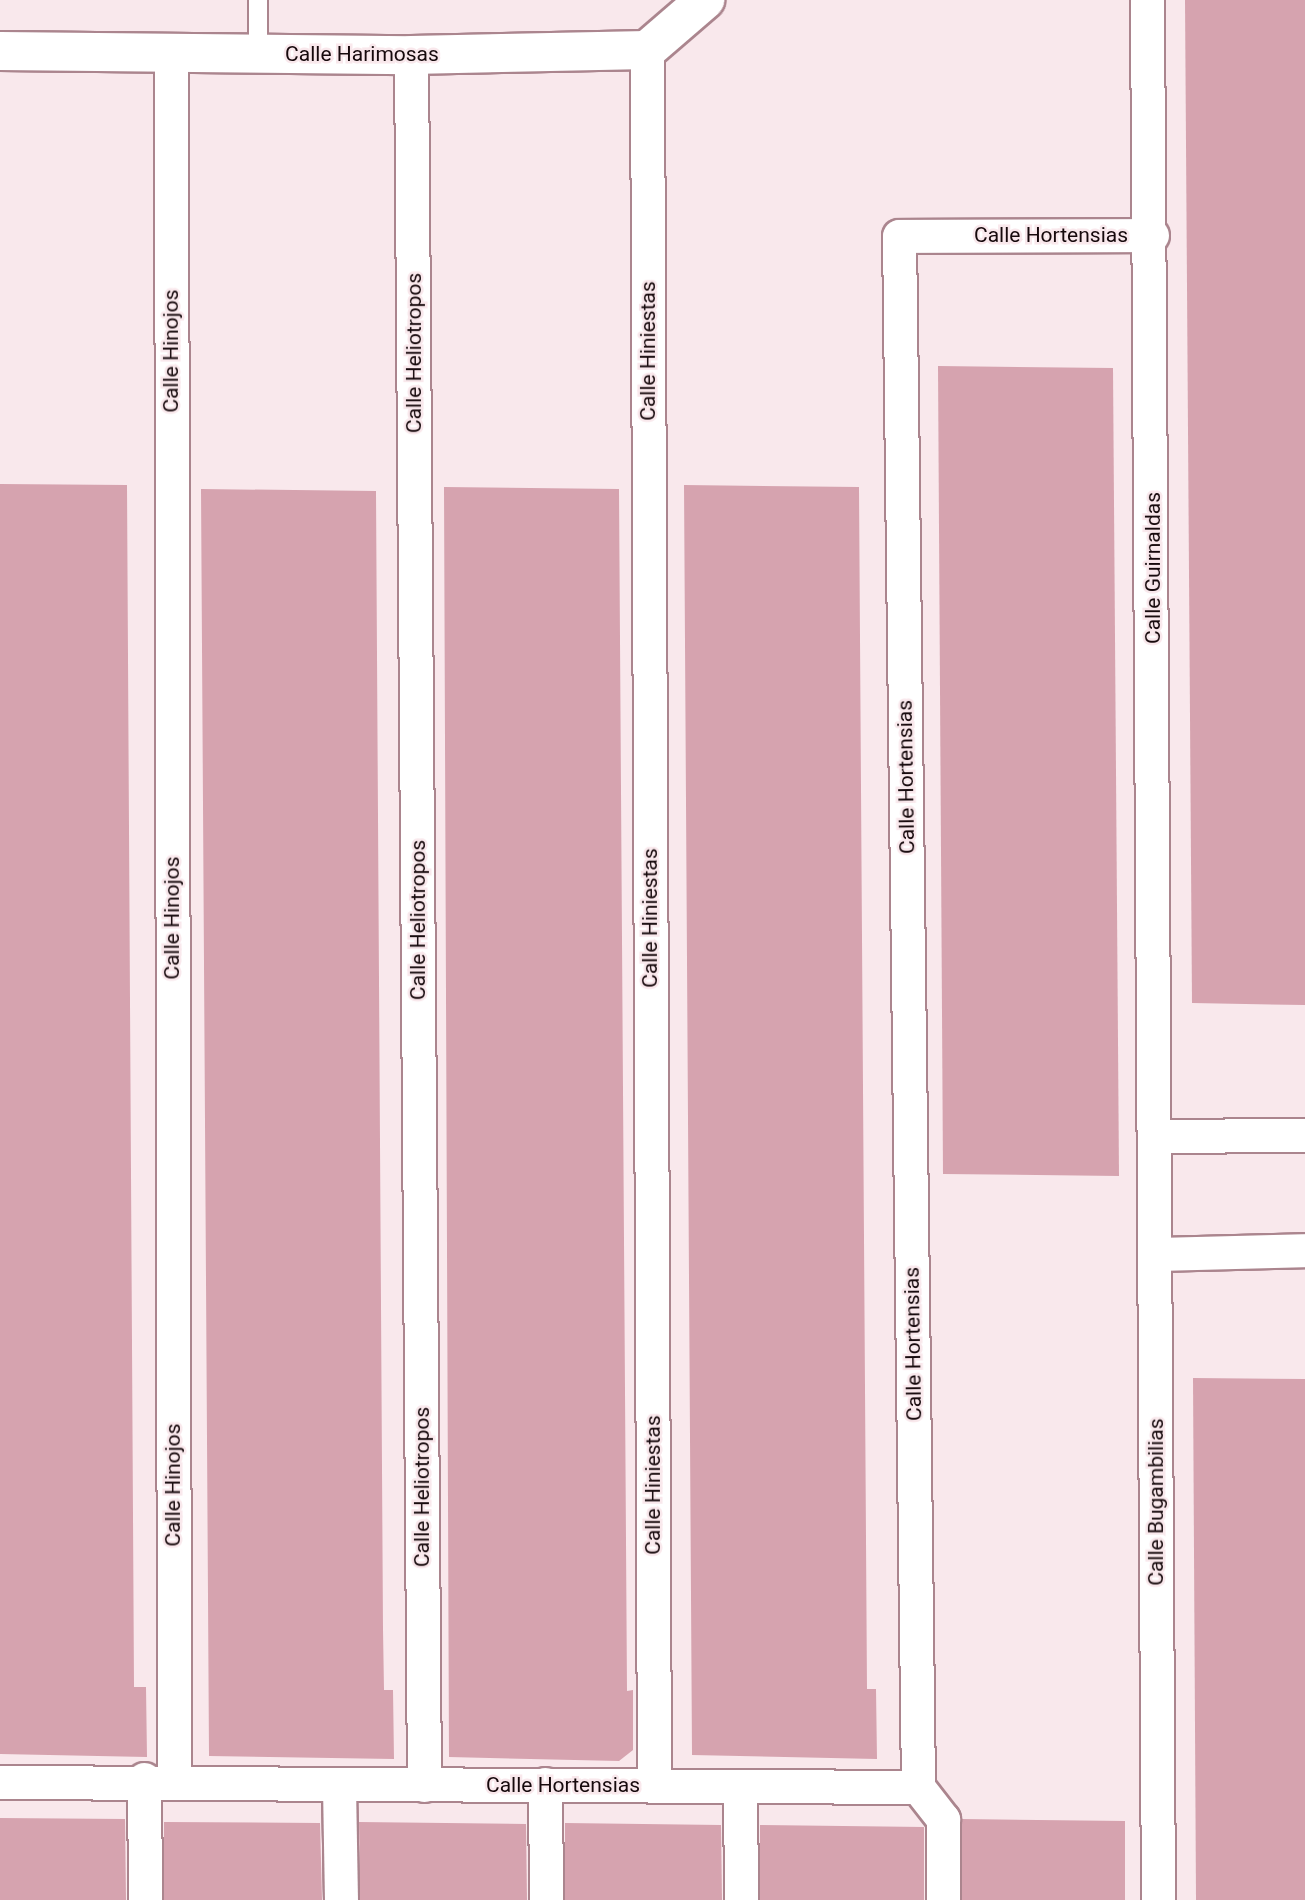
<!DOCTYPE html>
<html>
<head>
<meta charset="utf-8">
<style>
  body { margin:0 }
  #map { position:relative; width:1305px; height:1900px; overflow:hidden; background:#f9e8ec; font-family:Roboto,sans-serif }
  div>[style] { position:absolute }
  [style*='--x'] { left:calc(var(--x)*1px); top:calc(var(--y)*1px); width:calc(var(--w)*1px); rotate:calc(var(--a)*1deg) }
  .building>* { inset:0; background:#d6a3af }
  .roads { filter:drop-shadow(2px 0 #ab858e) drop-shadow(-2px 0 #ab858e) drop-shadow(0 2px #ab858e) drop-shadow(0 -2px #ab858e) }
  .service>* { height:18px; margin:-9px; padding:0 9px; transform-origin:9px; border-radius:9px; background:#fff }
  .minor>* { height:33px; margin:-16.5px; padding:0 16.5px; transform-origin:16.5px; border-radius:16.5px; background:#fff }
  .tertiary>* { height:38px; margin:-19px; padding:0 19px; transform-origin:19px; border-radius:19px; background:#fff }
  span { translate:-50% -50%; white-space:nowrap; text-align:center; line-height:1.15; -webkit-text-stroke:5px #f9e8ec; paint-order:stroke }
  .street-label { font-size:21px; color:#16090c }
</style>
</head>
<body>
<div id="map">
  <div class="building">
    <div style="clip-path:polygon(1185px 0,1305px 0,1305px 1005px,1192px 1003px)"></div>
    <div style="clip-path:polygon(938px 366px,1113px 368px,1119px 1176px,943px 1174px)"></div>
    <div style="clip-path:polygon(0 484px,127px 485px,134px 1687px,146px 1687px,147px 1757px,0 1754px)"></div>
    <div style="clip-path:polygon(684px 485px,859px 487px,867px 1689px,876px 1689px,877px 1759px,692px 1755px)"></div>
    <div style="clip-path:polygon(444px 487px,619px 489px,627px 1691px,633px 1690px,633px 1750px,619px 1761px,449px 1757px)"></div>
    <div style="clip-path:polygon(201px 489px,376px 491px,383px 1629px,384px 1690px,393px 1690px,394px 1759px,209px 1756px)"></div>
    <div style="clip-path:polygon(1193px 1378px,1305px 1379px,1305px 1900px,1196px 1900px)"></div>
    <div style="clip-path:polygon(0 1818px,125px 1819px,126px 1900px,0 1900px)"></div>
    <div style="clip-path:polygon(962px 1819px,1125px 1821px,1125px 1900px,962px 1900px)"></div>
    <div style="clip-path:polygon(164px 1822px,320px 1823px,322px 1900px,164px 1900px)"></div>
    <div style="clip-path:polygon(359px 1822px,526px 1824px,527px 1900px,360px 1900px)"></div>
    <div style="clip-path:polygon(565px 1823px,721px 1825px,722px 1900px,565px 1900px)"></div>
    <div style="clip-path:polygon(760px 1825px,924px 1827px,924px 1900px,760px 1900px)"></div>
  </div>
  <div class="roads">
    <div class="service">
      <div style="--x:258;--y:0;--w:54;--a:90"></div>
    </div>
    <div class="minor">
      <div style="--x:1147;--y:0;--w:1900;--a:89.67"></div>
      <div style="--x:647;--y:50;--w:1735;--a:89.77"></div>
      <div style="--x:171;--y:53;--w:1729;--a:89.9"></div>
      <div style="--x:411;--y:55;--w:1730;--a:89.57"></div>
      <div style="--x:1154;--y:1136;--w:151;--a:-0.4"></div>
      <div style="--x:1155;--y:1254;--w:150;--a:-1.5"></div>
      <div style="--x:144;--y:1779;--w:121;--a:89.5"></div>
      <div style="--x:0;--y:1782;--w:918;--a:0.31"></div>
      <div style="--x:545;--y:1784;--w:116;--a:89.5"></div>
      <div style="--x:339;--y:1786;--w:114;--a:89"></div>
      <div style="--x:740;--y:1786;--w:114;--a:89.5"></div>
      <div style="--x:918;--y:1787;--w:1551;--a:-90.7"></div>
      <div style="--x:899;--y:236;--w:253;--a:-0.2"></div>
      <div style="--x:918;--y:1787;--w:41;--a:52"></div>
      <div style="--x:943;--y:1819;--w:81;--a:90"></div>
    </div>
    <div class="tertiary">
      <div style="--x:0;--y:51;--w:411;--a:0.6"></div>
      <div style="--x:411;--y:55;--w:236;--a:-1.2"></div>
      <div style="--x:647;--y:50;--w:77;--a:-40.8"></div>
    </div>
  </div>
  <div class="street-label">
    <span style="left:362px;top:54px">Calle Harimosas</span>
    <span style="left:1051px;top:235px">Calle Hortensias</span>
    <span style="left:171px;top:351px;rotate:-90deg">Calle Hinojos</span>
    <span style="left:648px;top:351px;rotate:-90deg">Calle Hiniestas</span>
    <span style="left:414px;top:353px;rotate:-90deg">Calle Heliotropos</span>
    <span style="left:1153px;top:568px;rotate:-90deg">Calle Guirnaldas</span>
    <span style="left:906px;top:777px;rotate:-91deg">Calle Hortensias</span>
    <span style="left:172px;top:918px;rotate:-90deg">Calle Hinojos</span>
    <span style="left:650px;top:918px;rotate:-90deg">Calle Hiniestas</span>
    <span style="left:418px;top:920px;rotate:-90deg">Calle Heliotropos</span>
    <span style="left:913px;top:1344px;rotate:-91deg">Calle Hortensias</span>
    <span style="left:173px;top:1485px;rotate:-90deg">Calle Hinojos</span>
    <span style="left:653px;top:1485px;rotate:-90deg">Calle Hiniestas</span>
    <span style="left:422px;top:1487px;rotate:-90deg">Calle Heliotropos</span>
    <span style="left:1156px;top:1502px;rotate:-90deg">Calle Bugambilias</span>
    <span style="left:563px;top:1785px">Calle Hortensias</span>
  </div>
</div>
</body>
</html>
